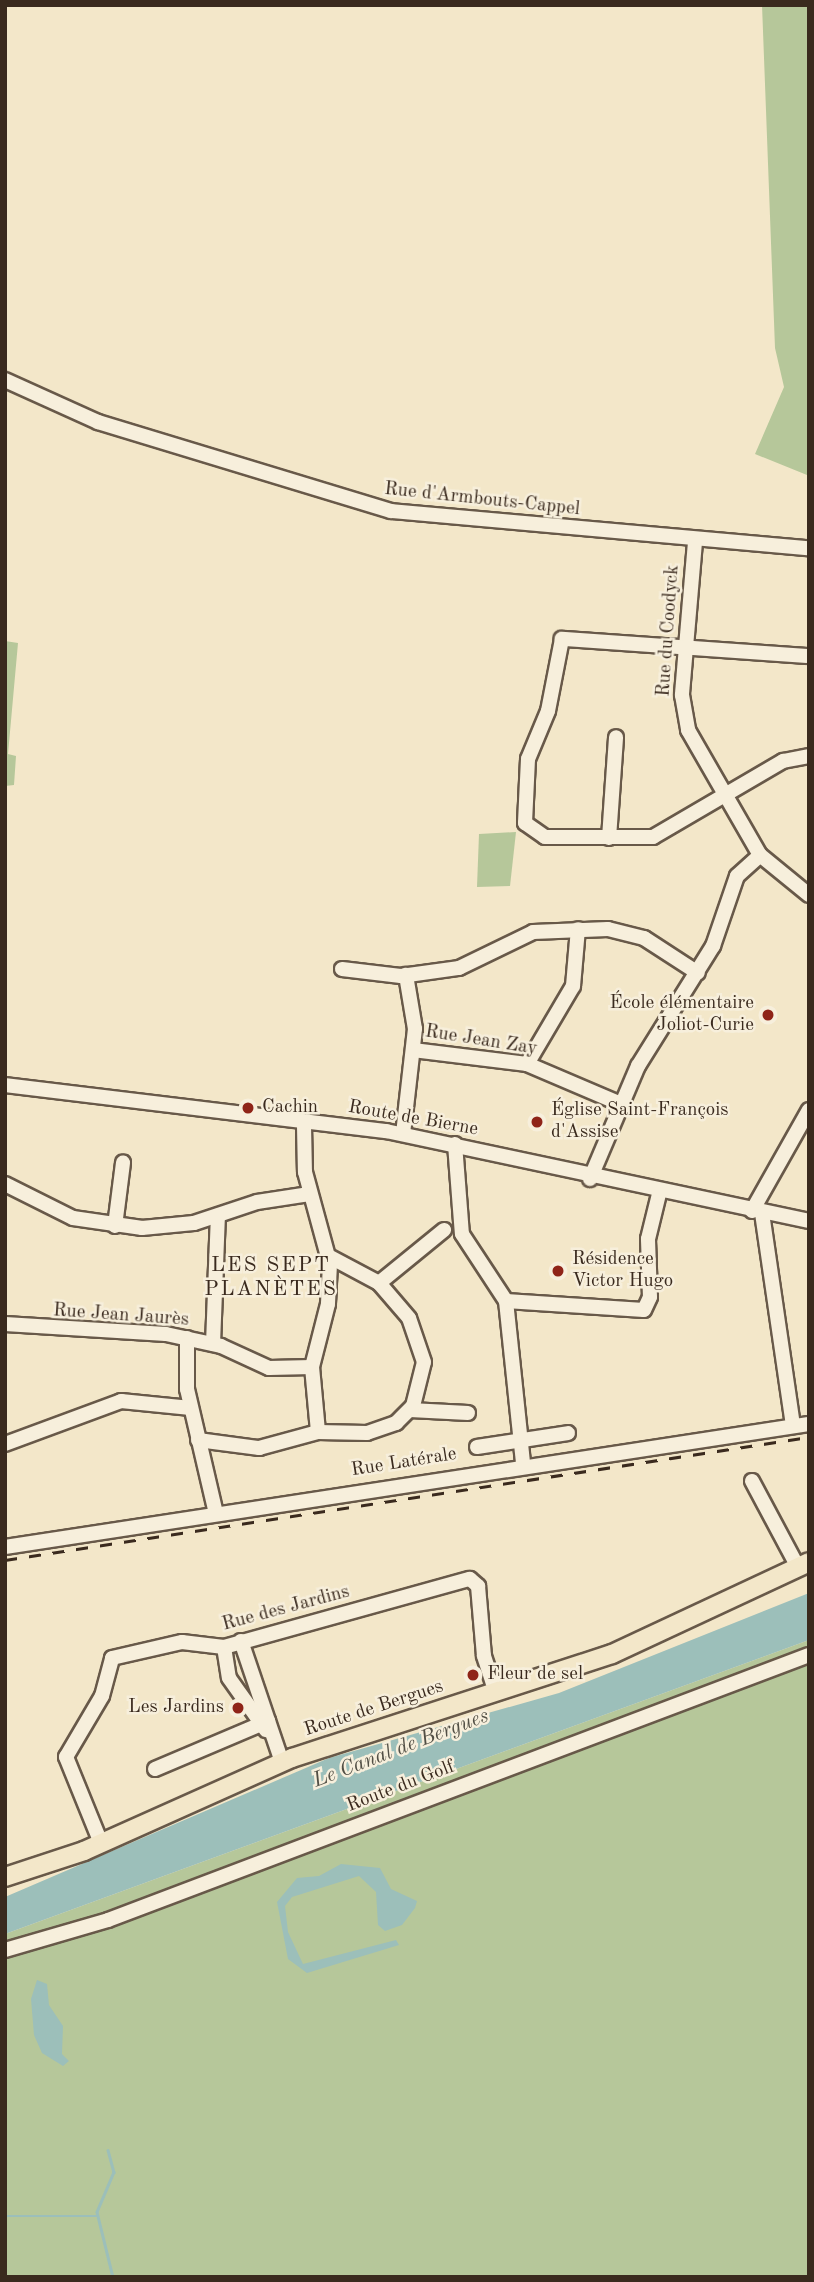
<!DOCTYPE html>
<html>
<head>
<meta charset="utf-8">
<style>
  body { margin:0 }
  #map { position:relative; width:814px; height:2282px; overflow:hidden; background:#f3e7c9; font-family:"Old Standard TT",serif }
  div>[style] { position:absolute }
  [style*='--x'] { left:calc(var(--x)*1px); top:calc(var(--y)*1px); width:calc(var(--w)*1px); rotate:calc(var(--a)*1deg) }
  .green>* { inset:0; background:#b6c79a }
  .water>* { inset:0; background:#9cbfba }
  .stream>* { height:2.5px; margin:-1.25px; padding:0 1.25px; transform-origin:1.25px; border-radius:1.25px; background:#9cbfba }
  .roads { filter:drop-shadow(2px 0 #685949) drop-shadow(-2px 0 #685949) drop-shadow(0 2px #685949) drop-shadow(0 -2px #685949) }
  .minor>* { height:14px; margin:-7px; padding:0 7px; transform-origin:7px; border-radius:7px; background:#f7efdc }
  .major>* { height:18px; margin:-9px; padding:0 9px; transform-origin:9px; border-radius:9px; background:#f3e7c9 }
  .rail>* { height:2.5px; margin-top:-1.25px; transform-origin:0; background:repeating-linear-gradient(90deg,#3a2a1e 0 12px,transparent 0 24px) }
  .dots>* { width:19px; height:19px; translate:-50% -50%; box-sizing:border-box; border:4px solid #f7efdc; border-radius:50% }
  span { translate:-50% -50%; white-space:nowrap; text-align:center; line-height:1.15; -webkit-text-stroke:5px #f7efdc; paint-order:stroke }
  .street-label { font-size:19px; color:#3a2a1e }
  .poi-label { font-size:19px; color:#3a2a1e }
  .right { translate:-100% -50%; text-align:right }
  .left { translate:0 -50%; text-align:left }
  .neighbourhood-label { font-size:21px; color:#3a2a1e; letter-spacing:2px }
  .water-label { font-size:21px; color:#524f45; font-style:italic }
  .frame { position:absolute; inset:0; border:7px solid #3a2a1e; pointer-events:none }
</style>
</head>
<body>
<div id="map">
  <div class="green">
    <div style="clip-path:polygon(762px 5px,809px 5px,807px 475px,755px 454px,784px 387px,775px 348px)"></div>
    <div style="clip-path:polygon(5px 641px,18px 643px,8px 754px,16px 756px,14px 785px,5px 786px)"></div>
    <div style="clip-path:polygon(516px 832px,510px 886px,477px 887px,479px 834px)"></div>
    <div style="clip-path:polygon(809px 1640px,809px 2277px,5px 2277px,5px 1934px)"></div>
  </div>
  <div class="water">
    <div style="clip-path:polygon(809px 1593px,809px 1640px,5px 1934px,5px 1897px,329px 1758px,559px 1693px)"></div>
    <div style="clip-path:polygon(341px 1864px,380px 1868px,391px 1889px,417px 1901px,415px 1908px,402px 1925px,385px 1931px,378px 1925px,376px 1892px,359px 1876px,292px 1897px,285px 1906px,288px 1932px,303px 1964px,396px 1940px,399px 1945px,307px 1973px,288px 1959px,277px 1902px,297px 1878px,319px 1876px)"></div>
    <div style="clip-path:polygon(37px 1980px,47px 1984px,49px 2005px,63px 2026px,62px 2054px,69px 2061px,63px 2066px,42px 2053px,34px 2035px,31px 1999px)"></div>
  </div>
  <div class="stream">
    <div style="--x:108;--y:2150;--w:23;--a:75"></div>
    <div style="--x:114;--y:2172;--w:43;--a:113"></div>
    <div style="--x:97;--y:2212;--w:67;--a:76.2"></div>
    <div style="--x:5;--y:2216;--w:93;--a:0"></div>
  </div>
  <div class="roads">
    <div class="minor">
      <div style="--x:5;--y:380;--w:102;--a:24.3"></div>
      <div style="--x:98;--y:422;--w:306;--a:16.9"></div>
      <div style="--x:391;--y:511;--w:420;--a:5.1"></div>
      <div style="--x:695;--y:542;--w:154;--a:94.9"></div>
      <div style="--x:682;--y:695;--w:36;--a:80"></div>
      <div style="--x:688;--y:730;--w:144;--a:60.1"></div>
      <div style="--x:760;--y:855;--w:63;--a:39.2"></div>
      <div style="--x:807;--y:656;--w:246;--a:-176"></div>
      <div style="--x:562;--y:639;--w:73;--a:101"></div>
      <div style="--x:548;--y:711;--w:52;--a:112.6"></div>
      <div style="--x:528;--y:759;--w:64;--a:92.7"></div>
      <div style="--x:525;--y:823;--w:24;--a:35"></div>
      <div style="--x:545;--y:837;--w:108;--a:0"></div>
      <div style="--x:653;--y:837;--w:151;--a:-30.3"></div>
      <div style="--x:783;--y:761;--w:26;--a:-11"></div>
      <div style="--x:609;--y:838;--w:101;--a:-86"></div>
      <div style="--x:342;--y:969;--w:59;--a:6.8"></div>
      <div style="--x:401;--y:976;--w:59;--a:-7.9"></div>
      <div style="--x:459;--y:968;--w:82;--a:-25.9"></div>
      <div style="--x:533;--y:932;--w:75;--a:-2.3"></div>
      <div style="--x:608;--y:929;--w:37;--a:14"></div>
      <div style="--x:644;--y:938;--w:64;--a:32.9"></div>
      <div style="--x:413;--y:1050;--w:115;--a:7"></div>
      <div style="--x:527;--y:1064;--w:102;--a:23.1"></div>
      <div style="--x:527;--y:1064;--w:91;--a:-59.5"></div>
      <div style="--x:573;--y:986;--w:57;--a:-85"></div>
      <div style="--x:5;--y:1085;--w:384;--a:6.9"></div>
      <div style="--x:386;--y:1131;--w:432;--a:12"></div>
      <div style="--x:304;--y:1126;--w:46;--a:88.8"></div>
      <div style="--x:305;--y:1172;--w:95;--a:74.8"></div>
      <div style="--x:330;--y:1264;--w:40;--a:92.9"></div>
      <div style="--x:328;--y:1304;--w:65;--a:104.3"></div>
      <div style="--x:312;--y:1367;--w:65;--a:84.7"></div>
      <div style="--x:403;--y:1134;--w:106;--a:-83.5"></div>
      <div style="--x:415;--y:1029;--w:55;--a:-99.5"></div>
      <div style="--x:455;--y:1144;--w:90;--a:85.6"></div>
      <div style="--x:462;--y:1234;--w:80;--a:56.7"></div>
      <div style="--x:506;--y:1301;--w:138;--a:3.7"></div>
      <div style="--x:644;--y:1310;--w:14;--a:-65"></div>
      <div style="--x:650;--y:1297;--w:58;--a:-92"></div>
      <div style="--x:648;--y:1239;--w:46;--a:-76.3"></div>
      <div style="--x:590;--y:1179;--w:123;--a:-67"></div>
      <div style="--x:638;--y:1066;--w:142;--a:-58"></div>
      <div style="--x:713;--y:946;--w:74;--a:-71.1"></div>
      <div style="--x:737;--y:876;--w:31;--a:-42"></div>
      <div style="--x:5;--y:1184;--w:76;--a:26.6"></div>
      <div style="--x:73;--y:1218;--w:70;--a:8.2"></div>
      <div style="--x:142;--y:1228;--w:52;--a:-5.5"></div>
      <div style="--x:194;--y:1223;--w:66;--a:-18.4"></div>
      <div style="--x:257;--y:1202;--w:53;--a:-8.7"></div>
      <div style="--x:752;--y:1211;--w:116;--a:-60.6"></div>
      <div style="--x:762;--y:1213;--w:214;--a:81.7"></div>
      <div style="--x:115;--y:1226;--w:64;--a:-82.8"></div>
      <div style="--x:379;--y:1283;--w:84;--a:-39.2"></div>
      <div style="--x:506;--y:1301;--w:164;--a:84"></div>
      <div style="--x:5;--y:1324;--w:161;--a:3.6"></div>
      <div style="--x:166;--y:1334;--w:56;--a:12.3"></div>
      <div style="--x:221;--y:1346;--w:53;--a:24.6"></div>
      <div style="--x:269;--y:1368;--w:43;--a:-1.3"></div>
      <div style="--x:187;--y:1338;--w:51;--a:90"></div>
      <div style="--x:187;--y:1389;--w:128;--a:76.9"></div>
      <div style="--x:213;--y:1344;--w:128;--a:-87.8"></div>
      <div style="--x:410;--y:1410;--w:58;--a:3"></div>
      <div style="--x:198;--y:1440;--w:62;--a:7.5"></div>
      <div style="--x:259;--y:1448;--w:61;--a:-15.2"></div>
      <div style="--x:318;--y:1432;--w:49;--a:1.2"></div>
      <div style="--x:367;--y:1433;--w:31;--a:-19"></div>
      <div style="--x:396;--y:1423;--w:24;--a:-45"></div>
      <div style="--x:413;--y:1406;--w:45;--a:-76"></div>
      <div style="--x:424;--y:1362;--w:46;--a:-108.8"></div>
      <div style="--x:409;--y:1318;--w:46;--a:-130.6"></div>
      <div style="--x:379;--y:1283;--w:55;--a:-152"></div>
      <div style="--x:5;--y:1444;--w:124;--a:-20.3"></div>
      <div style="--x:121;--y:1401;--w:70;--a:5.7"></div>
      <div style="--x:477;--y:1447;--w:92;--a:-8.7"></div>
      <div style="--x:752;--y:1481;--w:98;--a:61.9"></div>
      <div style="--x:5;--y:1547;--w:813;--a:-8.7"></div>
      <div style="--x:241;--y:1641;--w:128;--a:71.3"></div>
      <div style="--x:224;--y:1647;--w:31;--a:81"></div>
      <div style="--x:229;--y:1678;--w:64;--a:54.6"></div>
      <div style="--x:155;--y:1769;--w:123;--a:-23"></div>
      <div style="--x:101;--y:1843;--w:93;--a:-112.1"></div>
      <div style="--x:66;--y:1757;--w:71;--a:-59.5"></div>
      <div style="--x:102;--y:1696;--w:39;--a:-75"></div>
      <div style="--x:112;--y:1658;--w:72;--a:-12.9"></div>
      <div style="--x:182;--y:1642;--w:42;--a:6.8"></div>
      <div style="--x:224;--y:1647;--w:255;--a:-15.5"></div>
      <div style="--x:470;--y:1579;--w:11;--a:41"></div>
      <div style="--x:478;--y:1586;--w:70;--a:85.1"></div>
      <div style="--x:484;--y:1656;--w:39;--a:72"></div>
      <div style="--x:5;--y:1950;--w:107;--a:-16.2"></div>
      <div style="--x:108;--y:1920;--w:749;--a:-20.71"></div>
    </div>
    <div class="major">
      <div style="--x:5;--y:1877;--w:83;--a:-18.2"></div>
      <div style="--x:84;--y:1851;--w:228;--a:-24.1"></div>
      <div style="--x:292;--y:1758;--w:336;--a:-18"></div>
      <div style="--x:612;--y:1654;--w:217;--a:-25"></div>
    </div>
  </div>
  <div class="rail">
    <div style="--x:5;--y:1560;--w:813;--a:-8.7"></div>
  </div>
  <div class="dots">
    <div style="left:768px;top:1015px;background:#8f2418"></div>
    <div style="left:248px;top:1108px;background:#8f2418"></div>
    <div style="left:537px;top:1122px;background:#8f2418"></div>
    <div style="left:558px;top:1271px;background:#8f2418"></div>
    <div style="left:473px;top:1675px;background:#8f2418"></div>
    <div style="left:238px;top:1708px;background:#8f2418"></div>
  </div>
  <div class="street-label">
    <span style="left:482px;top:500px;rotate:6deg">Rue d'Armbouts-Cappel</span>
    <span style="left:669px;top:631px;rotate:-86deg">Rue du Coodyck</span>
    <span style="left:481px;top:1041px;rotate:9deg">Rue Jean Zay</span>
    <span style="left:413px;top:1119px;rotate:10deg">Route de Bierne</span>
    <span style="left:121px;top:1316px;rotate:4deg">Rue Jean Jaurès</span>
    <span style="left:404px;top:1463px;rotate:-9deg">Rue Latérale</span>
    <span style="left:286px;top:1609px;rotate:-15deg">Rue des Jardins</span>
    <span style="left:374px;top:1709px;rotate:-18deg">Route de Bergues</span>
    <span style="left:401px;top:1787px;rotate:-21deg">Route du Golf</span>
  </div>
  <div class="poi-label">
    <span class="right" style="left:754px;top:1015px">École élémentaire<br>Joliot-Curie</span>
    <span class="left" style="left:262px;top:1108px">Cachin</span>
    <span class="left" style="left:551px;top:1122px">Église Saint-François<br>d'Assise</span>
    <span class="left" style="left:572px;top:1271px">Résidence<br>Victor Hugo</span>
    <span class="left" style="left:487px;top:1675px">Fleur de sel</span>
    <span class="right" style="left:224px;top:1708px">Les Jardins</span>
  </div>
  <div class="neighbourhood-label">
    <span style="left:271px;top:1278px">LES SEPT<br>PLANÈTES</span>
  </div>
  <div class="water-label">
    <span style="left:401px;top:1749px;rotate:-21deg">Le Canal de Bergues</span>
  </div>
  <div class="frame"></div>
</div>
</body>
</html>
